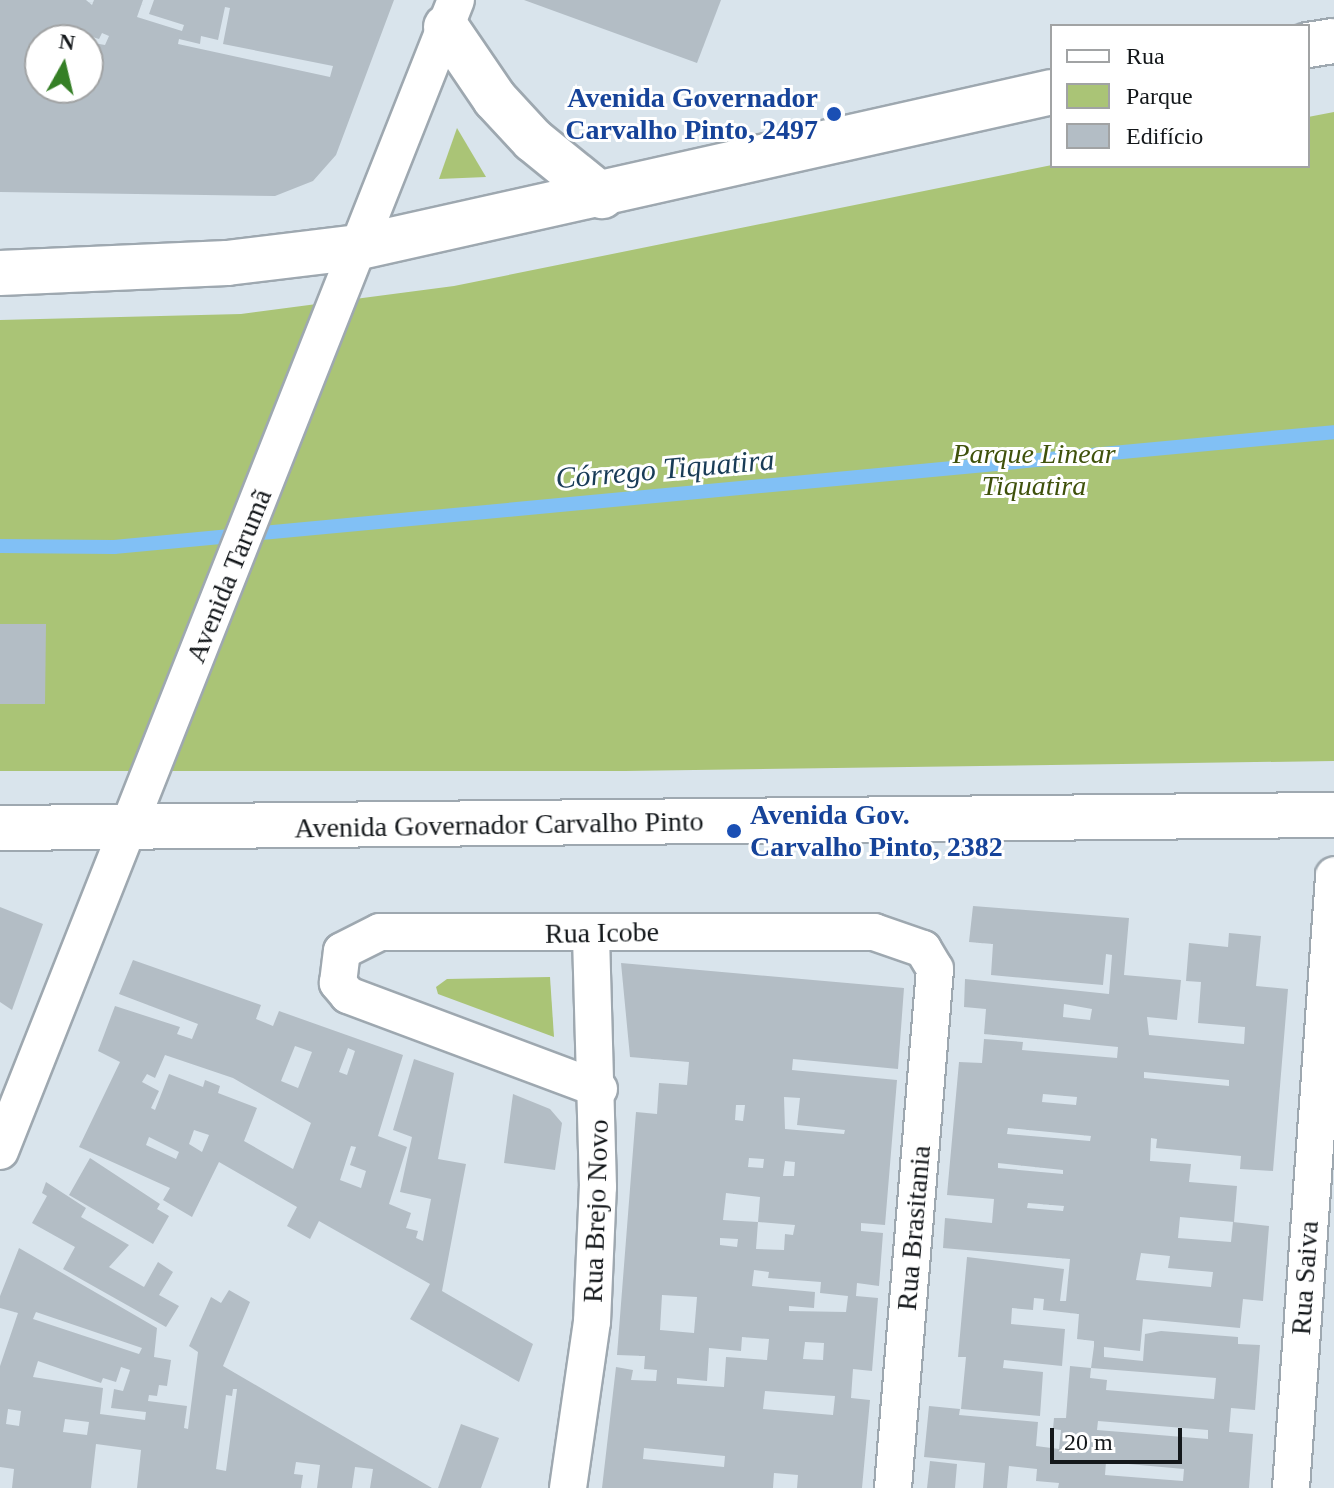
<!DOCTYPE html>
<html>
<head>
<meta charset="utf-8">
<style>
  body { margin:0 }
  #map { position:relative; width:1334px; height:1488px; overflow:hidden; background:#d9e4ec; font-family:"Times New Roman",serif }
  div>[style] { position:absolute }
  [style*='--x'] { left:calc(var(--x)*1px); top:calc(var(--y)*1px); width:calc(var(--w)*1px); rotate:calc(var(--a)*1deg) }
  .green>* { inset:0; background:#aac476 }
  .stream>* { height:14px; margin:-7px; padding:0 7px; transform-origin:7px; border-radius:7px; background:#81c0f5 }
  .building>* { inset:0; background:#b3bdc5 }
  .roads { filter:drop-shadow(2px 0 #9ea8b0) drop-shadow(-2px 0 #9ea8b0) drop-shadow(0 2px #9ea8b0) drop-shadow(0 -2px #9ea8b0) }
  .minor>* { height:36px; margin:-18px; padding:0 18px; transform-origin:18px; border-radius:18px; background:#fff }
  .primary>* { height:44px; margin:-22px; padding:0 22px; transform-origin:22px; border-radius:22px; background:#fff }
  .dots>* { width:22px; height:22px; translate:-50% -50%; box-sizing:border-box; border:4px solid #fff; border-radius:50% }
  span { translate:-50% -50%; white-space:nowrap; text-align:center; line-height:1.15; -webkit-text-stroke:6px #fff; paint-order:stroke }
  .transit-label { font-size:28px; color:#164399; font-weight:700 }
  .right { translate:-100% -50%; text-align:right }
  .left { translate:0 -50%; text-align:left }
  .park-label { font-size:28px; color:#3f510b; font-style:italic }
  .street-label { font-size:28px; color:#14181b }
  .water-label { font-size:30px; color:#193c57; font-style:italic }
  .legend { position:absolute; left:1050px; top:24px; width:260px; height:144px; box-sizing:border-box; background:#fff; border:2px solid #a1a3a4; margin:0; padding:10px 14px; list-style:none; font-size:24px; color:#14181b }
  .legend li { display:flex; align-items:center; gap:16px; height:40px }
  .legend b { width:40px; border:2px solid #a1a3a4 }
  .north { position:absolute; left:24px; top:24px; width:80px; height:80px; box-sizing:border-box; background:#fff; border:2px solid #a1a3a4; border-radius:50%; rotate:8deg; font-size:22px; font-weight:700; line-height:32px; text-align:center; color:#14181b }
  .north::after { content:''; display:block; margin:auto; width:28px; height:36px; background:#357f26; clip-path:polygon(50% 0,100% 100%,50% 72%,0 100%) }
  .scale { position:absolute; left:1050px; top:1428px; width:132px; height:36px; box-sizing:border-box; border:4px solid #14181b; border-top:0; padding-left:10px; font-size:24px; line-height:28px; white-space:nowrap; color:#14181b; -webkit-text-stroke:6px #fff; paint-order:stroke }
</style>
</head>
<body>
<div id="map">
  <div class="green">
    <div style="clip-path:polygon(1334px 112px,1334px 761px,625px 771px,0 771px,0 320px,241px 314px,454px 286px,1052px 165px,1308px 166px,1308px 117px)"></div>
    <div style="clip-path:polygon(457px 128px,486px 177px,439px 179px)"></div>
    <div style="clip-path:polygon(550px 977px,554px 1037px,438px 994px,436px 987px,447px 979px)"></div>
  </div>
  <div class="stream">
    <div style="--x:0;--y:546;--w:114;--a:0.5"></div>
    <div style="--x:114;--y:547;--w:1225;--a:-5.38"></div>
  </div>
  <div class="building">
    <div style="clip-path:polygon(evenodd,0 0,86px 0,92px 5px,94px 0,143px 0,137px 17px,182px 31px,184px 25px,149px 14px,154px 0,394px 0,336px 155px,313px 181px,275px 196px,0 192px,0 0,225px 7px,230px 8px,223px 44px,333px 66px,330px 77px,178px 44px,179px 39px,200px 44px,201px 36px,218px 40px,225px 7px,0 0,102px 33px,109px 36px,105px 45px,88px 42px,88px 88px,40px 88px,40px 40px,81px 40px,82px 34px,99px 39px,102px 33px)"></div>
    <div style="clip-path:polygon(524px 0,721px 0,697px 63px)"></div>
    <div style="clip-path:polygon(0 624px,46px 624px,45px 704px,0 704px)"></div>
    <div style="clip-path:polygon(evenodd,973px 906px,1129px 918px,1124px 975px,1181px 980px,1177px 1020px,1147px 1017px,1149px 1035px,1244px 1044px,1245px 1027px,1198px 1023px,1201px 982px,1186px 981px,1189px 943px,1228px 947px,1229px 933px,1261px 936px,1256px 986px,1288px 989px,1273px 1171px,1240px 1169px,1241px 1156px,1156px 1148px,1157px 1139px,1151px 1138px,1150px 1161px,1191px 1164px,1189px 1182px,1237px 1186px,1234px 1222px,1180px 1217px,1178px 1238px,1231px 1242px,1233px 1222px,1269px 1226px,1263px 1301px,1243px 1299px,1240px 1328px,1143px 1319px,1140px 1351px,1104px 1347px,1104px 1357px,1143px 1361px,1145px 1334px,1161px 1331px,1238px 1337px,1238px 1344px,1260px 1345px,1255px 1410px,1231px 1408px,1229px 1432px,1253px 1434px,1249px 1488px,1058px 1488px,1059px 1483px,1036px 1481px,1037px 1469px,1009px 1466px,1007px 1488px,983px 1488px,985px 1463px,924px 1457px,929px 1406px,960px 1409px,959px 1415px,1038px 1422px,1036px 1446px,1059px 1449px,1061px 1430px,1053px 1429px,1054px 1418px,1066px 1418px,1070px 1366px,1091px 1368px,1094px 1346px,1094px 1341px,1077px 1339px,1079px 1314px,1043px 1310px,1044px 1299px,1034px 1298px,1033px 1310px,1012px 1308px,1011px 1324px,1065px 1329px,1062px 1366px,1004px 1360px,1003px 1368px,1043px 1372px,1040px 1416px,961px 1409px,966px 1357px,958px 1357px,967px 1257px,1064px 1269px,1060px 1301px,1066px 1301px,1070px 1259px,943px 1248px,945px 1218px,992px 1223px,994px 1199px,947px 1195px,959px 1062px,982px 1063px,984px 1039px,1023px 1042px,1022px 1050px,1117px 1058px,1118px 1047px,984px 1034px,986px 1009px,964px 1007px,965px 979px,1109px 994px,1112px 955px,1106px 954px,1103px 985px,991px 975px,993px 944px,969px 942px,973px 906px,1064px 1004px,1092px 1009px,1090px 1020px,1063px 1017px,1064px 1004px,973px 906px,1144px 1072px,1229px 1080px,1229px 1086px,1144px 1078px,1144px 1072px,973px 906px,1043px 1094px,1077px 1097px,1076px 1105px,1042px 1102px,1043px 1094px,973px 906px,1008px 1128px,1091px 1136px,1090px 1141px,1007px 1134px,1008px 1128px,973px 906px,998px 1163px,1063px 1170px,1063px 1174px,998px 1168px,998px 1163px,973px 906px,1028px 1203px,1064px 1206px,1063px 1211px,1027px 1208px,1028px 1203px,973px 906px,1141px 1253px,1170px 1256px,1168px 1268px,1213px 1272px,1211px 1287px,1136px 1280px,1141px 1253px,973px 906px,1091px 1368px,1216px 1378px,1214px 1399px,1106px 1390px,1107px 1380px,1090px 1378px,1091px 1368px,973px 906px,1098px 1421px,1208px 1430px,1208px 1439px,1097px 1430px,1098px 1421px,973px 906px,1106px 1462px,1184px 1469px,1183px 1481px,1105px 1475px,1106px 1462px)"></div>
    <div style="clip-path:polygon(0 907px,43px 924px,12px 1010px,0 1002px)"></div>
    <div style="clip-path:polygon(evenodd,133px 960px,261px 1005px,256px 1019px,273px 1026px,279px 1011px,403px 1055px,378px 1136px,407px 1147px,389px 1204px,411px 1213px,406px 1228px,418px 1231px,416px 1238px,423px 1241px,431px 1199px,400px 1192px,412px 1137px,393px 1130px,414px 1059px,454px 1073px,438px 1159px,466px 1164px,442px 1291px,533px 1344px,519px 1382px,410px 1319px,430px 1284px,319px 1221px,310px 1239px,287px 1226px,297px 1207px,219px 1162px,192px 1217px,163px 1200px,170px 1188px,79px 1147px,120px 1062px,98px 1051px,115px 1006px,180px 1027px,177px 1034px,192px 1039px,198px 1024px,119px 994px,133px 960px,295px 1046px,312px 1052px,298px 1088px,281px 1081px,295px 1046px,133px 960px,348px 1048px,355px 1051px,347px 1075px,339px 1072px,348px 1048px,133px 960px,165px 1055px,233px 1078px,311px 1123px,293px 1169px,244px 1141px,257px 1108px,218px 1093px,220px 1086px,205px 1080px,203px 1087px,169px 1074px,155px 1110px,151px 1108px,159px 1091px,142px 1082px,147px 1074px,155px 1078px,165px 1055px,133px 960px,194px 1130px,209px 1135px,202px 1152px,189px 1144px,194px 1130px,133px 960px,149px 1137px,179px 1152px,176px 1159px,146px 1145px,149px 1137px,133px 960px,351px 1146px,356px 1147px,350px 1165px,366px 1171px,361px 1188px,340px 1180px,351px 1146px)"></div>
    <div style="clip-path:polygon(evenodd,621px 963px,904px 988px,898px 1069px,793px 1059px,792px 1070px,897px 1080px,885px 1225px,861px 1223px,861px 1231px,883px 1233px,879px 1286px,857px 1283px,856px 1296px,878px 1298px,872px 1371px,853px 1369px,851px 1398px,870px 1400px,862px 1488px,797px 1488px,798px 1475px,774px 1473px,773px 1488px,602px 1488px,616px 1367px,633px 1370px,631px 1380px,656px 1381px,657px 1370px,644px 1369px,645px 1356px,617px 1355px,636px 1112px,657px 1114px,659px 1083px,687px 1085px,689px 1062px,630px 1057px,621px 963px,784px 1097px,800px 1098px,797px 1125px,845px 1130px,844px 1134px,785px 1129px,784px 1097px,621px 963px,736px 1105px,745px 1105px,743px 1121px,735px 1120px,736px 1105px,621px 963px,749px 1158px,764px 1159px,763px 1168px,748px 1167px,749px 1158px,621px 963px,785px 1161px,795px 1162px,794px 1176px,783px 1176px,785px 1161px,621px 963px,726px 1193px,760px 1197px,758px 1222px,795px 1225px,793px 1235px,785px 1234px,784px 1250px,756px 1249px,758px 1222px,723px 1220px,726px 1193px,621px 963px,720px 1238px,738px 1239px,737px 1247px,720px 1245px,720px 1238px,621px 963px,754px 1270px,769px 1272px,768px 1278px,821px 1282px,820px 1293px,848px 1296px,846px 1312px,789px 1311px,789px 1306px,814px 1308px,815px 1292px,752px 1286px,754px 1270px,621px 963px,662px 1295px,697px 1297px,694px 1333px,660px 1330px,662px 1295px,621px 963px,742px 1337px,769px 1339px,767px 1360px,726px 1357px,724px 1387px,677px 1384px,677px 1378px,707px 1381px,709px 1348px,741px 1351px,742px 1337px,621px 963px,805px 1342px,824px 1343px,823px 1360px,803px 1359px,805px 1342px,621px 963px,765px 1391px,835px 1396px,833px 1415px,763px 1409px,765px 1391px,621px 963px,644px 1448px,725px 1456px,724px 1467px,643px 1459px,644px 1448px)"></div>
    <div style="clip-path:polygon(513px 1094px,550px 1109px,562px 1123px,555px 1170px,504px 1163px)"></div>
    <div style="clip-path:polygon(90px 1158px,160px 1204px,157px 1209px,169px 1216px,153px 1244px,69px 1195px)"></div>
    <div style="clip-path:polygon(46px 1182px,86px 1208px,81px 1217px,129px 1245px,109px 1267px,144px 1287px,158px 1262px,173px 1272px,159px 1295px,179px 1306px,166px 1327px,63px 1269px,75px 1247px,32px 1223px,47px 1196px,42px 1193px)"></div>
    <div style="clip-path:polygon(evenodd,19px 1248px,157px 1328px,154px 1357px,171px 1360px,167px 1386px,159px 1385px,157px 1396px,149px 1395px,148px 1401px,187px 1406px,184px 1428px,188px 1429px,198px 1352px,189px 1346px,211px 1297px,221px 1303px,229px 1290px,250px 1302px,223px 1366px,432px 1488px,370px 1488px,373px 1469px,355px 1467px,352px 1488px,317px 1488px,320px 1465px,296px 1462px,294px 1474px,303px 1475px,301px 1488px,137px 1488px,141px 1450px,96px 1444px,91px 1488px,12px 1488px,14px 1469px,0 1467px,0 1366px,18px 1313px,0 1308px,0 1296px,19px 1248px,36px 1312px,142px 1348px,139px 1354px,33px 1319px,36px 1312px,19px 1248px,38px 1361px,101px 1383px,103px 1378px,116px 1382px,121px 1367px,130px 1370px,123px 1391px,114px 1389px,111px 1408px,146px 1412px,145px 1420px,100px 1414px,103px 1388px,33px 1377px,38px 1361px,19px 1248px,233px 1389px,237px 1389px,226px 1471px,216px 1469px,226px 1395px,232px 1396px,233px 1389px,19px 1248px,8px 1409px,21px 1411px,19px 1426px,6px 1424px,8px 1409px,19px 1248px,65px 1419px,89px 1422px,87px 1435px,63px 1432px,65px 1419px)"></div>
    <div style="clip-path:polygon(461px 1424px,499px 1438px,481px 1488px,438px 1488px)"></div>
    <div style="clip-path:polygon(930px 1461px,957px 1464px,955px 1488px,927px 1488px)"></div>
  </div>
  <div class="roads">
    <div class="minor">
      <div style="--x:599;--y:1089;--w:268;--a:-159.5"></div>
      <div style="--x:348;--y:995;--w:16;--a:-130"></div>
      <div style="--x:338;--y:983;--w:32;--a:-83"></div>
      <div style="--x:342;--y:951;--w:42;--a:-26.6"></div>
      <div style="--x:380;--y:932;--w:494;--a:0"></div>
      <div style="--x:874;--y:932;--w:52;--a:19.1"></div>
      <div style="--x:923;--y:949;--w:23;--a:59"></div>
      <div style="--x:935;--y:969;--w:521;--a:94.63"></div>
      <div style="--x:0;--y:1151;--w:1238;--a:-68.39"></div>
      <div style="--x:568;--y:1488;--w:168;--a:-81.8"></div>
      <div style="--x:592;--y:1322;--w:135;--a:-87.5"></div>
      <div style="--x:598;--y:1187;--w:255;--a:-91.6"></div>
      <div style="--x:1291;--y:1488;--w:614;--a:-85.98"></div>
    </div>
    <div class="primary">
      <div style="--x:446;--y:27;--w:87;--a:55.8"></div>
      <div style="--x:495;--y:99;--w:56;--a:47.2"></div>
      <div style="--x:533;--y:140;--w:89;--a:39.1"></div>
      <div style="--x:1308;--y:45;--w:26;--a:-9"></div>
      <div style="--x:0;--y:273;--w:227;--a:-2.5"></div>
      <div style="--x:227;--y:263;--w:134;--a:-6.9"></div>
      <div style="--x:360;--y:247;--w:709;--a:-12.63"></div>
      <div style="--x:0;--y:828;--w:1334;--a:-0.56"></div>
    </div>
  </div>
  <div class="dots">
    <div style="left:834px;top:114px;background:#1a4fb4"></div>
    <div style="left:734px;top:831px;background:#1a4fb4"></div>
  </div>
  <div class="transit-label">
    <span class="right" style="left:818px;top:114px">Avenida Governador<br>Carvalho Pinto, 2497</span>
    <span class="left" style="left:750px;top:831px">Avenida Gov.<br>Carvalho Pinto, 2382</span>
  </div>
  <div class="park-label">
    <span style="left:1034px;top:470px">Parque Linear<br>Tiquatira</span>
  </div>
  <div class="street-label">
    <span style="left:229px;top:576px;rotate:-68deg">Avenida Tarumã</span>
    <span style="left:499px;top:825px;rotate:-1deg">Avenida Governador Carvalho Pinto</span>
    <span style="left:602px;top:933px;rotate:-1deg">Rua Icobe</span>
    <span style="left:596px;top:1211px;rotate:-88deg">Rua Brejo Novo</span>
    <span style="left:914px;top:1228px;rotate:-85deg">Rua Brasitania</span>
    <span style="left:1305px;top:1278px;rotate:-86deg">Rua Saiva</span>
  </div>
  <div class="water-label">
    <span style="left:665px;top:469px;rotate:-5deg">Córrego Tiquatira</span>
  </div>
  <ul class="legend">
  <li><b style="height:10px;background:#fff"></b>Rua</li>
  <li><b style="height:22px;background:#aac476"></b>Parque</li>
  <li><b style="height:22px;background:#b3bdc5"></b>Edifício</li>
  </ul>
  <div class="north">N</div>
  <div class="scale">20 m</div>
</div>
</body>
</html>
